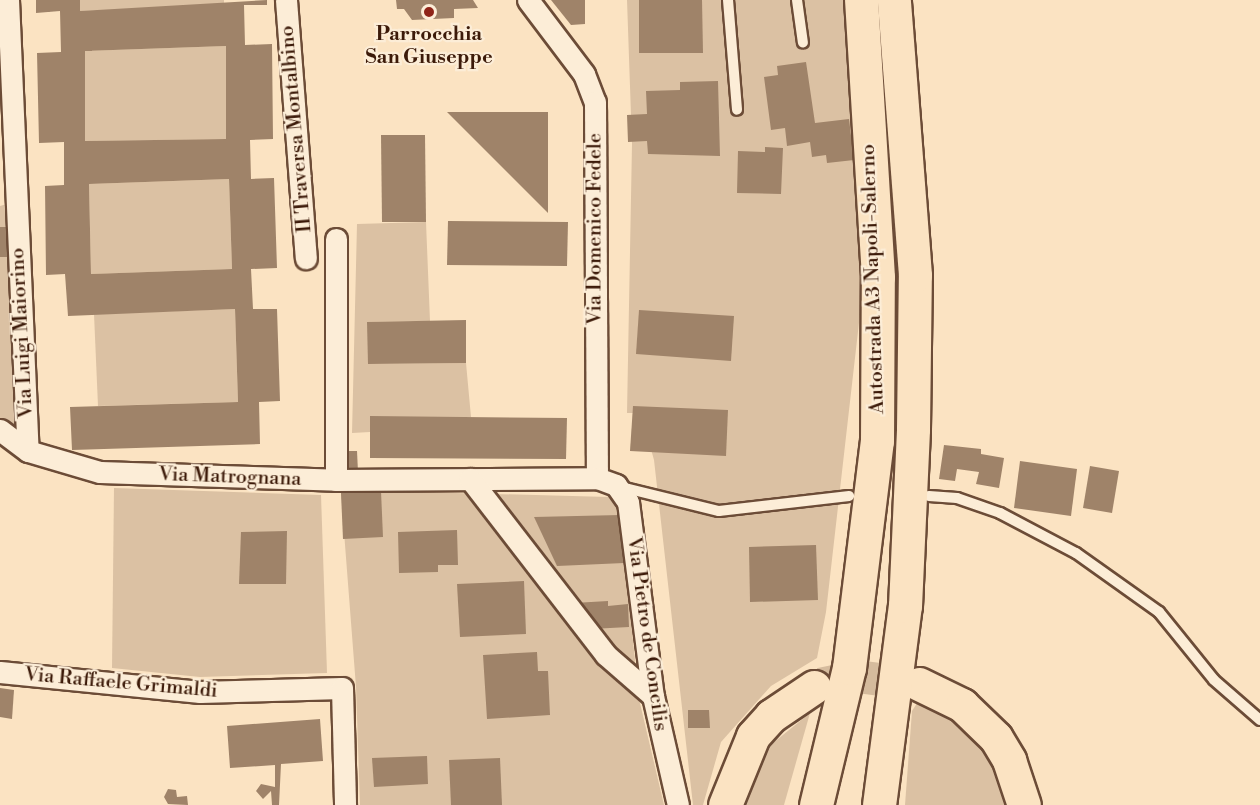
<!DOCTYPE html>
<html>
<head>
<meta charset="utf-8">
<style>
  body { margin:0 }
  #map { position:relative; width:1260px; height:805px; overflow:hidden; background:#fbe3c2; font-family:"Libre Bodoni",serif }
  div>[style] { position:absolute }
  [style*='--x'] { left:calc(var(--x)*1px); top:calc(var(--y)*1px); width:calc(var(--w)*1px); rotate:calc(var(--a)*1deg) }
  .green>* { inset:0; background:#dbc1a3 }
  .building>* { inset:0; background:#9f8369 }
  .highway-tunnel>* { height:33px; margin-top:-16.5px; transform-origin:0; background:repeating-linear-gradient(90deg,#d5bb9d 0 33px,transparent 0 49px) }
  .roads { filter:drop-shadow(2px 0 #6c4c37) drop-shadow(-2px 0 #6c4c37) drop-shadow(0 2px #6c4c37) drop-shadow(0 -2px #6c4c37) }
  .lane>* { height:10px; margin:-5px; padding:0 5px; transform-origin:5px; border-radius:5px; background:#fcedd7 }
  .street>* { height:21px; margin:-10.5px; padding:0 10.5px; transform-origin:10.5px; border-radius:10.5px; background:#fcedd7 }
  .highway>* { height:33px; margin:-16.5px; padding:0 16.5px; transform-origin:16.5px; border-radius:16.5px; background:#fbe3c2 }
  .dots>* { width:16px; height:16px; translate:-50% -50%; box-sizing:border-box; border:3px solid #fcedd7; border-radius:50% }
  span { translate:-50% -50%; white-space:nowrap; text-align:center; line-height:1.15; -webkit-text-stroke:4.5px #fcedd7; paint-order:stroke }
  .poi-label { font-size:20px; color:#3c1a09; font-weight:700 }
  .street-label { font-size:20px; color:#3c1a09 }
</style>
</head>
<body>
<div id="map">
  <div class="green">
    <div style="clip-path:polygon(80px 0,224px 0,224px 6px,80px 11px)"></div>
    <div style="clip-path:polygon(627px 0,845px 0,864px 279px,826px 612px,817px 658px,771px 686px,721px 742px,703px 805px,693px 805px,654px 460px,641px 413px,627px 413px,632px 144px)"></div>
    <div style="clip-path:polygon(226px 46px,226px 139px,85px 141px,85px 51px)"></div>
    <div style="clip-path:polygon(229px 179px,232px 269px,91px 274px,89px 184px)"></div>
    <div style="clip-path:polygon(10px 203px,23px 440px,0 423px,0 206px)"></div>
    <div style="clip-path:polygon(426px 222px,430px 321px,368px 322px,368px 364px,466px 363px,471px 417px,370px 417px,370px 432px,352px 433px,357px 224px)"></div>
    <div style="clip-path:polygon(235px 309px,238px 402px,98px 406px,94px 314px)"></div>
    <div style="clip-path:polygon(114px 488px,321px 495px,327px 673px,200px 677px,112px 668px)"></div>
    <div style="clip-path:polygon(381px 491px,609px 497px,620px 515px,639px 699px,664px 805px,360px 805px,356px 687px,341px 493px)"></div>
    <div style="clip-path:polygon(919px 700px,946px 711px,972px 736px,994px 767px,1005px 805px,905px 805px,912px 711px)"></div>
    <div style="clip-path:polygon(810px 713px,784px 805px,744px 805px,756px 767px,773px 743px)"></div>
  </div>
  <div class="building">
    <div style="clip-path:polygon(evenodd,36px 0,80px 0,80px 11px,267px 0,267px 5px,244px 5px,245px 45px,272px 44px,273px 139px,250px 140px,251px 179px,274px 178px,277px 268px,251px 269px,253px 309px,277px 309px,280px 401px,259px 402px,260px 444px,72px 450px,70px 407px,238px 402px,235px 309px,68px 316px,65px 274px,46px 275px,45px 186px,64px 185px,64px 142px,39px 143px,37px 53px,61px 52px,60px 11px,36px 13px,36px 0,226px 46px,226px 139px,85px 141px,85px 51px,226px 46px,36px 0,229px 179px,232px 269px,91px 274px,89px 184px,229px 179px)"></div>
    <div style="clip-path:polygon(396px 0,473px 0,478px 8px,454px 9px,454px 18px,412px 20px,404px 9px,397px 9px)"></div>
    <div style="clip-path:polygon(551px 0,585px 0,585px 24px,571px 25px)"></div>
    <div style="clip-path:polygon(639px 0,702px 0,703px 53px,639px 53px)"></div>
    <div style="clip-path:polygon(806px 62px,815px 123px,849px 119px,854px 160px,827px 163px,826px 155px,812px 157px,810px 142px,787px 146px,785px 128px,771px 130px,764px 77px,778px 75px,777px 66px)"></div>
    <div style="clip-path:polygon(718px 81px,720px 156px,648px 154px,647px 141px,628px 142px,627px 115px,647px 114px,646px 91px,680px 90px,680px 82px)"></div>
    <div style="clip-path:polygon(447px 112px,548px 112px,548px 213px)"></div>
    <div style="clip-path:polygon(381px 135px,425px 135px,426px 222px,382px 222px)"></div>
    <div style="clip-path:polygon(765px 147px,783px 148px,781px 194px,737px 193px,738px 151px,765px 152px)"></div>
    <div style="clip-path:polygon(448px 221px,568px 222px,567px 266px,447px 265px)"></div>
    <div style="clip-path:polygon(0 227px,8px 227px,9px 257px,0 257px)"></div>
    <div style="clip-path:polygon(639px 310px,734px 316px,731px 361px,636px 354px)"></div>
    <div style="clip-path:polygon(466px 320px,466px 363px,368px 364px,367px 322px)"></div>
    <div style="clip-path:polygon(633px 406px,728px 410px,726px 456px,630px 451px)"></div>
    <div style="clip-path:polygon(370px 416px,567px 418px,566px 459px,370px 458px)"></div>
    <div style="clip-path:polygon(944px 445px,981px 449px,981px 454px,1004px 458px,999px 488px,976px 484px,979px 472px,957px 469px,955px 481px,939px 479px)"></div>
    <div style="clip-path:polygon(342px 451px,357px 451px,358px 472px,342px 472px)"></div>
    <div style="clip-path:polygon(1020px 461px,1077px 469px,1071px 516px,1014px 508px)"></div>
    <div style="clip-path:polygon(1090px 466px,1119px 471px,1112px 513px,1083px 508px)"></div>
    <div style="clip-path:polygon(381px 491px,383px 537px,343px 539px,341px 493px)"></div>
    <div style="clip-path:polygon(620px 515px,624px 563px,557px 566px,534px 517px)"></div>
    <div style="clip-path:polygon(457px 530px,458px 565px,438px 565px,438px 572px,399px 573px,398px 532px)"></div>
    <div style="clip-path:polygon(287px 531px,286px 584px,239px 584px,241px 532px)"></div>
    <div style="clip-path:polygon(816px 545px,818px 600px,750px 602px,749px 547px)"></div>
    <div style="clip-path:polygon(524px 581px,526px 634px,460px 637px,457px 584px)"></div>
    <div style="clip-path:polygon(608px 601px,608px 606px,628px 604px,629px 627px,591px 629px,574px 603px)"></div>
    <div style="clip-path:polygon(537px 652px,538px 671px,548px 671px,550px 715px,487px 719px,483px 655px)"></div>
    <div style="clip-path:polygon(0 688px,14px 690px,12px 719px,0 717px)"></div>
    <div style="clip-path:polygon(688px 710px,709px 710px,710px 728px,688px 728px)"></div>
    <div style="clip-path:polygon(320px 719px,323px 761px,281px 764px,279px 805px,272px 805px,271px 791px,263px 799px,256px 791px,261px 784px,275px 787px,275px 765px,230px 768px,227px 726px)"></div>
    <div style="clip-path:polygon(427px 756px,428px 784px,374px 787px,372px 758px)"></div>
    <div style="clip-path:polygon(500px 758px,502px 805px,451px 805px,449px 760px)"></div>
    <div style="clip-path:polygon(168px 789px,176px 790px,177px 797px,187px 796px,188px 805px,168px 804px,164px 797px)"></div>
  </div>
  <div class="highway-tunnel">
    <div style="--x:820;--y:684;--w:38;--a:-12"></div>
    <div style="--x:857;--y:676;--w:63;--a:7.4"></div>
  </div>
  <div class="roads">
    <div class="lane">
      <div style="--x:728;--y:0;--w:110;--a:85.3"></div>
      <div style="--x:797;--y:0;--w:43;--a:82.1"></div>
      <div style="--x:617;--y:486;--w:105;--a:13.8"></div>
      <div style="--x:719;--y:511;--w:131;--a:-6.6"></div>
      <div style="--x:929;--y:496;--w:28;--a:4"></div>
      <div style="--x:957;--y:498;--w:46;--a:19.2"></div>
      <div style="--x:1000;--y:513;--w:86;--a:27.8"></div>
      <div style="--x:1076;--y:553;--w:102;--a:35.4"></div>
      <div style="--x:1159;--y:612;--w:87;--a:51"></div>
      <div style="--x:1214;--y:680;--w:61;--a:41"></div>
    </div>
    <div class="street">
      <div style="--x:8;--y:0;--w:451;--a:87.5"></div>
      <div style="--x:286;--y:0;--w:259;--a:85.6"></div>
      <div style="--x:528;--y:0;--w:93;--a:52.9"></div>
      <div style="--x:584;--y:74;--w:30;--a:69"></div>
      <div style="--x:595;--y:102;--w:376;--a:89.7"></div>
      <div style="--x:336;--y:239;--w:241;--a:90"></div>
      <div style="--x:0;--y:430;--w:35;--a:37"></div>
      <div style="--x:28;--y:451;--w:75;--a:16.3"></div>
      <div style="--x:100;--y:472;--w:236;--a:1.9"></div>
      <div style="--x:336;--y:480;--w:261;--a:-0.4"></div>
      <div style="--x:597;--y:478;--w:20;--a:20"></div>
      <div style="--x:616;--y:485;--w:21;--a:55"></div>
      <div style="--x:628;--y:502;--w:196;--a:82.7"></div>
      <div style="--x:653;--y:696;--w:112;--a:77.1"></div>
      <div style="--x:470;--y:479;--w:222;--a:52.3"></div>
      <div style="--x:606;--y:655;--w:62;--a:41.1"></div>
      <div style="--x:0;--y:672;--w:201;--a:5.7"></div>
      <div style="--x:200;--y:692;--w:142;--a:-1.6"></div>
      <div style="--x:342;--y:688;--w:117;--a:88.5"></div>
    </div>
    <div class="highway">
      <div style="--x:919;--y:684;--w:48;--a:26"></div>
      <div style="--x:962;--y:705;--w:47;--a:44.1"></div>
      <div style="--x:996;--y:738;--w:26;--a:59"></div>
      <div style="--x:1009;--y:760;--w:47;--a:71.6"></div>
      <div style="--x:725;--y:805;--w:74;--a:-67.9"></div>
      <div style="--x:753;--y:736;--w:27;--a:-48"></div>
      <div style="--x:771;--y:716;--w:52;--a:-34"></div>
      <div style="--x:816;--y:805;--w:141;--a:-76.5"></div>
      <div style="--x:849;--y:668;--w:229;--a:-83"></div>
      <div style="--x:877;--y:441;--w:164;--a:-89.7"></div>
      <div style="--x:878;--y:277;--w:278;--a:-93.5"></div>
      <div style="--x:879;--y:805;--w:201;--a:-82.6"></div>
      <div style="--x:905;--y:606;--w:177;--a:-87.4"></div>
      <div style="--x:913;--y:429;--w:154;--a:-89.3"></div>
      <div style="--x:915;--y:275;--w:276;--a:-94.4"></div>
    </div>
  </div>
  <div class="dots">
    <div style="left:429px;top:12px;background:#8f2418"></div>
  </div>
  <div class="poi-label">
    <span style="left:429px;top:46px">Parrocchia<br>San Giuseppe</span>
  </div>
  <div class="street-label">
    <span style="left:296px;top:129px;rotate:-95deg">II Traversa Montalbino</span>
    <span style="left:595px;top:229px;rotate:-90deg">Via Domenico Fedele</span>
    <span style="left:873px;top:279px;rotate:-92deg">Autostrada A3 Napoli-Salerno</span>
    <span style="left:22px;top:333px;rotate:-93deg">Via Luigi Maiorino</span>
    <span style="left:230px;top:477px;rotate:2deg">Via Matrognana</span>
    <span style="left:647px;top:634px;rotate:82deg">Via Pietro de Concilis</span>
    <span style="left:121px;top:683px;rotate:5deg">Via Raffaele Grimaldi</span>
  </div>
</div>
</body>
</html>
